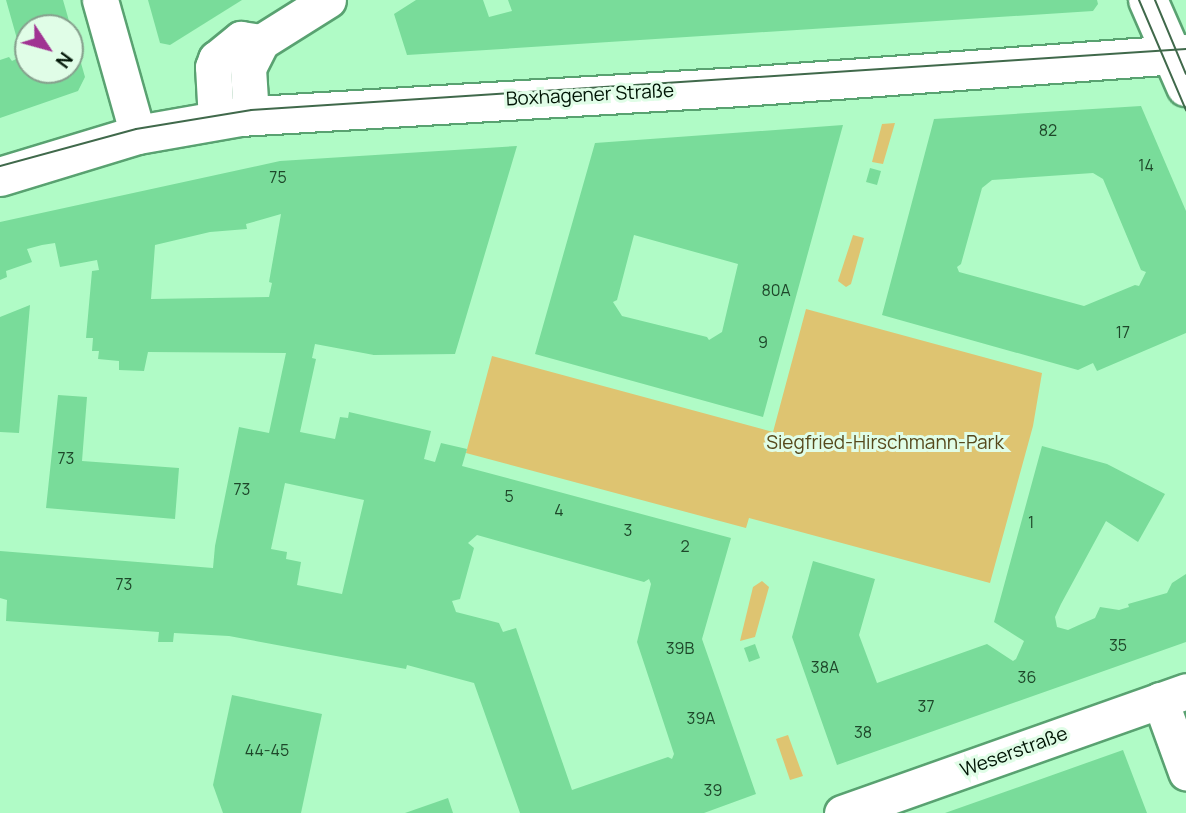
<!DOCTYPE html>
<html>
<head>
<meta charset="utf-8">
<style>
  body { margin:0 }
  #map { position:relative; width:1186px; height:813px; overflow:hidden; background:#b0fbc6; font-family:Manrope,sans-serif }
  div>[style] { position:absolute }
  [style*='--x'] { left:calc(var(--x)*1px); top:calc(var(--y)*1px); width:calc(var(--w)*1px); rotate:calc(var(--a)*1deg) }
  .green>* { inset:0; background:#dec471 }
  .building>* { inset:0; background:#79dc9a }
  .roads { filter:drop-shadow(2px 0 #59a271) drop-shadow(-2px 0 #59a271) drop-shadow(0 2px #59a271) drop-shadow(0 -2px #59a271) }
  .minor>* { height:35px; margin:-17.5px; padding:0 17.5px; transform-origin:17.5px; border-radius:17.5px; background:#fff }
  .tertiary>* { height:38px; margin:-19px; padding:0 19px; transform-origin:19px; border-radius:19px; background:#fff }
  .tram>* { height:2px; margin:-1px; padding:0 1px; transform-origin:1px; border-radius:1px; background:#40694b }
  span { translate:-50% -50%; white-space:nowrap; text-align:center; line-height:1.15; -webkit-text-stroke:6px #e0fde7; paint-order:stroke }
  .number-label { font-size:16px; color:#1e472a }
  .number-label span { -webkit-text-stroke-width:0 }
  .street-label { font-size:19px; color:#001505 }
  .park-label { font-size:19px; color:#56491c }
  .north { position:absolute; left:14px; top:14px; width:70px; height:70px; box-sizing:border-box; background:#e0fde7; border:2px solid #86a08d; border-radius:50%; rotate:126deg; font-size:19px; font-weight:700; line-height:28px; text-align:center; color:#001505 }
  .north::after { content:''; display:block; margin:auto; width:24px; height:32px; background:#a03392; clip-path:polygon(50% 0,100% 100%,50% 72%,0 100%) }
</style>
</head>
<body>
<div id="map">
  <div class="green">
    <div style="clip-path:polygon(895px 123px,883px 164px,872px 162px,882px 124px)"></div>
    <div style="clip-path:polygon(853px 235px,864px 238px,851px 284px,846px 287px,838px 281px)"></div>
    <div style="clip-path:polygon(806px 309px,1042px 373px,1033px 426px,990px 583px,749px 518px,746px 528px,466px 453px,492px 356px,773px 432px)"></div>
    <div style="clip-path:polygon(762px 581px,769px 587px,755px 637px,740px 641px,753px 587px)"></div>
    <div style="clip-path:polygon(788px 735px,803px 776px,790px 780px,776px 739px)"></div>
  </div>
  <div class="building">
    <div style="clip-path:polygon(evenodd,6px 0,63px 0,85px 77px,78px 91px,0 118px,0 60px,9px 57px,12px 61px,24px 55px,22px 46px,19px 46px,6px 0,28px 28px,70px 28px,70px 70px,28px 70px,28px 28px)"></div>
    <div style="clip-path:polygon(148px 0,242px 0,170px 45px,160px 43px)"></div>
    <div style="clip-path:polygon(416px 0,483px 0,489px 17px,512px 11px,508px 0,1097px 0,1098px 4px,1093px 11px,407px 55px,394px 14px)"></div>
    <div style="clip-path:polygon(evenodd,1141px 106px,1186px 211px,1186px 333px,1097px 371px,1093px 363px,1078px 370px,882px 315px,934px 119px,1141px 106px,1093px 173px,1103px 179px,1141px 270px,1146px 272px,1139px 286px,1135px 285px,1084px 306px,959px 272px,957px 267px,961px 264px,982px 188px,992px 180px,1093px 173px)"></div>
    <div style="clip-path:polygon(evenodd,843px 125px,763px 417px,535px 354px,595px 143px,843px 125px,634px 235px,738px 264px,722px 332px,709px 340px,707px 337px,622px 316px,613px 302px,617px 300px,634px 235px)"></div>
    <div style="clip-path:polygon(evenodd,517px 146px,455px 354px,374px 355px,315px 344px,312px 358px,316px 359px,300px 432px,335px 439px,340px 417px,348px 418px,349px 412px,431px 431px,424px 459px,435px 462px,441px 443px,467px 449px,462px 466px,731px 538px,702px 639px,756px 794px,704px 813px,520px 813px,474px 683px,407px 665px,406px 669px,229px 636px,174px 633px,173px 642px,158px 642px,159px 632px,6px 621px,7px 600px,0 598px,0 551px,213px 568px,215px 546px,239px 427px,269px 433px,286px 353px,148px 352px,144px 371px,119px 370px,119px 361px,98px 359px,99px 351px,92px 351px,93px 338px,86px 338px,92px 271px,99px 270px,97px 260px,60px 267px,55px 243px,42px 245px,27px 249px,32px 262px,6px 271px,7px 277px,0 280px,0 222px,280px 161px,517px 146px,281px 214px,269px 282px,272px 283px,269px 297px,151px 299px,155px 245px,210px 232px,247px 229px,246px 224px,281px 214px,517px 146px,285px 483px,364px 500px,342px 594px,297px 585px,301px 562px,286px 559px,287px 552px,271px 549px,285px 483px,517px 146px,477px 535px,644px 582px,649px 579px,651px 584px,637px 642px,674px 754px,672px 759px,668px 757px,572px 790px,516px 628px,503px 632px,499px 623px,456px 612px,452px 601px,460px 599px,474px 548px,468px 543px,477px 535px)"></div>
    <div style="clip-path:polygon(870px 168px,881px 171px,877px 185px,866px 182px)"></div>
    <div style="clip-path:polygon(30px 305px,19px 433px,0 432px,0 317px)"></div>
    <div style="clip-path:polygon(58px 395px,87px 397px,82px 461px,179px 468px,175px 519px,46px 508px)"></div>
    <div style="clip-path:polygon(1042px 446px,1107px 464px,1165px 494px,1138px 542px,1106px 521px,1061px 604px,1055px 617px,1057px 627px,1068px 630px,1079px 625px,1095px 618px,1100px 607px,1119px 610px,1129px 607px,1128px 604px,1167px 593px,1172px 583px,1186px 574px,1186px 642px,837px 765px,792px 637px,813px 561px,875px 579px,859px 635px,877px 683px,987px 644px,1013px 661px,1016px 659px,1024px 641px,994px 622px)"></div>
    <div style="clip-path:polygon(755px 644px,760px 658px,749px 662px,744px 648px)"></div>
    <div style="clip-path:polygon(232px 695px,322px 714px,301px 813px,223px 813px,213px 785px)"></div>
    <div style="clip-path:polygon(1123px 750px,1147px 813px,945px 813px,962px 807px)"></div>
    <div style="clip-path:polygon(448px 798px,453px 813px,405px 813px)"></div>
  </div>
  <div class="roads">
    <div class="minor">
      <div style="--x:100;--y:0;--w:140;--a:74.3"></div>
      <div style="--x:251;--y:116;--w:48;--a:-93.6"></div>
      <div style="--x:248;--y:68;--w:29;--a:-63"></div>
      <div style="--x:261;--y:42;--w:79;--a:-32.1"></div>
      <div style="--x:216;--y:120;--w:53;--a:-93.2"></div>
      <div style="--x:213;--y:67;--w:9;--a:-69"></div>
      <div style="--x:216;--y:59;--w:32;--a:-39"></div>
      <div style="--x:241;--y:39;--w:20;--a:9"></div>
      <div style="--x:1160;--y:700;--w:77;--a:70.1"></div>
      <div style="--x:842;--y:813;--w:365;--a:-19.5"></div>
    </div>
    <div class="tertiary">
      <div style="--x:1148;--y:0;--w:95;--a:66.4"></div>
      <div style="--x:0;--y:177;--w:144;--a:-16.9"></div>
      <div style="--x:138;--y:135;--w:104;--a:-10"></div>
      <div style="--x:240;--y:117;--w:502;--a:-3.43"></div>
      <div style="--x:741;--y:87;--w:446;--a:-4.2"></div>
    </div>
  </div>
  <div class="tram">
    <div style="--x:1139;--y:0;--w:120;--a:66.9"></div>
    <div style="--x:1155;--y:0;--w:80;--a:67.3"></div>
    <div style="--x:0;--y:166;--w:141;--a:-15.2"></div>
    <div style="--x:136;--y:129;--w:117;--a:-9.4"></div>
    <div style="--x:251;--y:110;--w:937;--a:-3.73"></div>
  </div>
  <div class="number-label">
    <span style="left:1048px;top:130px">82</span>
    <span style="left:1146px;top:165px">14</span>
    <span style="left:278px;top:177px">75</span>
    <span style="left:776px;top:290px">80A</span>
    <span style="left:1123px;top:332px">17</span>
    <span style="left:763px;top:342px">9</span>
    <span style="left:66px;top:458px">73</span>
    <span style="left:242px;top:489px">73</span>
    <span style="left:509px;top:496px">5</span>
    <span style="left:559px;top:510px">4</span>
    <span style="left:1031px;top:522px">1</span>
    <span style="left:628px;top:530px">3</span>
    <span style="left:685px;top:546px">2</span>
    <span style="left:124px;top:584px">73</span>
    <span style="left:1118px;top:645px">35</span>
    <span style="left:680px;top:648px">39B</span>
    <span style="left:825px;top:667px">38A</span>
    <span style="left:1027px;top:677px">36</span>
    <span style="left:926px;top:706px">37</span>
    <span style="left:701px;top:718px">39A</span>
    <span style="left:863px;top:732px">38</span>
    <span style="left:267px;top:750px">44-45</span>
    <span style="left:713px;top:790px">39</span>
  </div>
  <div class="street-label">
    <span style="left:590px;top:95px;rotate:-3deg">Boxhagener Straße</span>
    <span style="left:1014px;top:752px;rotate:-20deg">Weserstraße</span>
  </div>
  <div class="park-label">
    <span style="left:885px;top:443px">Siegfried-Hirschmann-Park</span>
  </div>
  <div class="north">N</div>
</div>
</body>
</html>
